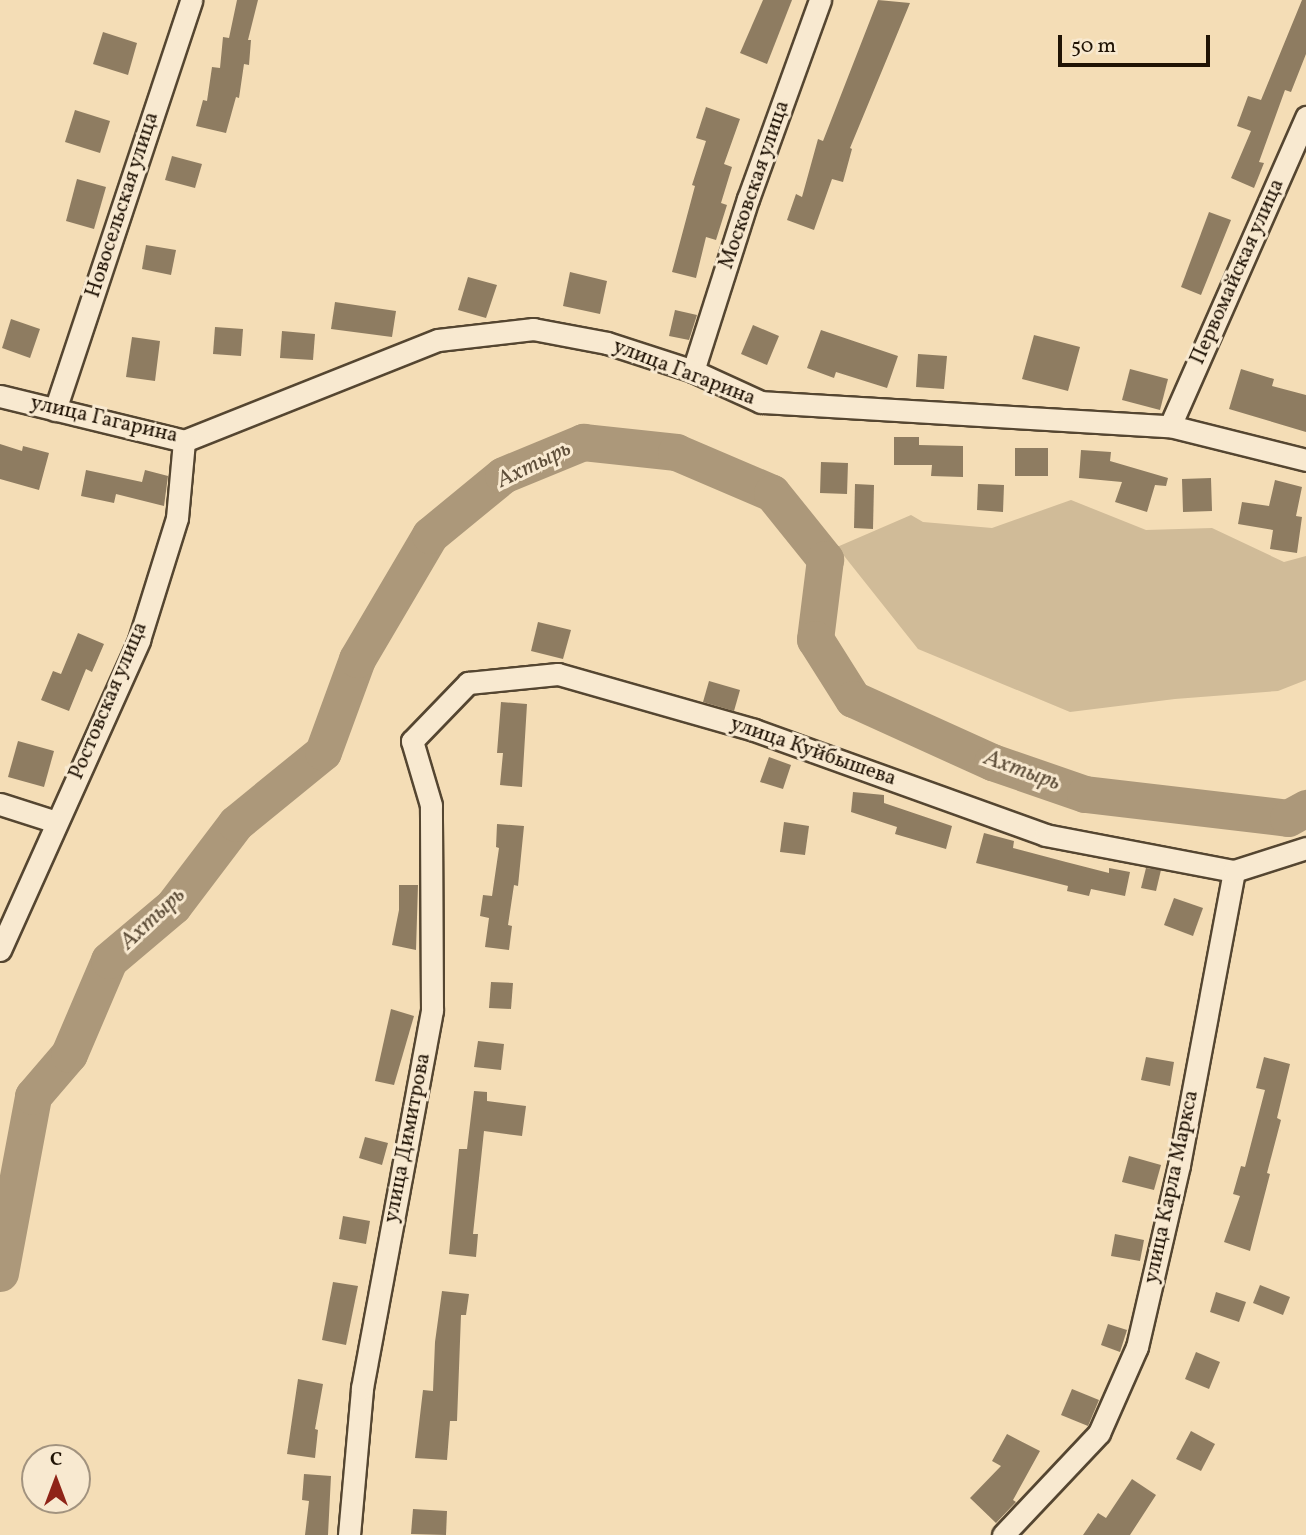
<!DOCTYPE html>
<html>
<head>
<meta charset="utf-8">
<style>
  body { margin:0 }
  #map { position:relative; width:1306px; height:1535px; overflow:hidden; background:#f4ddb6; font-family:Vollkorn,serif }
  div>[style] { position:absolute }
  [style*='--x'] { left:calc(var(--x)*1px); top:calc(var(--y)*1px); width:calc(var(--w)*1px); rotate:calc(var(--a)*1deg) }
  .green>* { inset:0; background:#d0bb98 }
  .river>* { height:37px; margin:-18.5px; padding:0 18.5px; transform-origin:18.5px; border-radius:18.5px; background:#ac987a }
  .building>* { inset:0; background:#8e7c61 }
  .roads { filter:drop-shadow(2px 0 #554631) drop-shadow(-2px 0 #554631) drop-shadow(0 2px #554631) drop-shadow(0 -2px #554631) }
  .minor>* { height:21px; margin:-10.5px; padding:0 10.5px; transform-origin:10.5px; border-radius:10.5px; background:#f8e9d0 }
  span { translate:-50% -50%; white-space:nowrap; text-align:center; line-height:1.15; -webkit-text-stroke:6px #f8e9d0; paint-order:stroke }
  .street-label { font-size:21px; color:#201305 }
  .water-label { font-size:23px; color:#5f4f3a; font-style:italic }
  .north { position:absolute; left:21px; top:1444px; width:70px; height:70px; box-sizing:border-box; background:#f8e9d0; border:2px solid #a2937f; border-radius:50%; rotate:0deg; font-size:19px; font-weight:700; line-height:28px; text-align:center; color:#201305 }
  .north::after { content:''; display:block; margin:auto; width:24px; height:32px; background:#8f2418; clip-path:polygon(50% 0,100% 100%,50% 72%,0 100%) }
  .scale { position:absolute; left:1058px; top:35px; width:152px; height:32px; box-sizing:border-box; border:4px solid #201305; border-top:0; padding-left:9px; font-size:21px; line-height:24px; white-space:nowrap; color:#201305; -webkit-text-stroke:5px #f8e9d0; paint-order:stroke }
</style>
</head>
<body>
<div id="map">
  <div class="green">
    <div style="clip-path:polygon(1071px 500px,1146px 530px,1212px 528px,1284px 562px,1306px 556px,1306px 680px,1278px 691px,1175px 699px,1070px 712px,918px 649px,837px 547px,911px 515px,923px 522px,992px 528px)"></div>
  </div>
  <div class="river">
    <div style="--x:0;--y:1273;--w:180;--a:-79.4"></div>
    <div style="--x:33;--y:1096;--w:55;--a:-49.4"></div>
    <div style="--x:69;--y:1054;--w:102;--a:-66.9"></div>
    <div style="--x:109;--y:960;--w:84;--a:-40.2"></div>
    <div style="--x:173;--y:906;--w:104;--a:-52.8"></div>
    <div style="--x:236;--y:823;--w:112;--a:-39.2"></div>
    <div style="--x:323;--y:752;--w:99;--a:-69.9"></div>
    <div style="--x:357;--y:659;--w:144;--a:-59.5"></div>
    <div style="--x:430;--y:535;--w:94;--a:-39.4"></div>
    <div style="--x:503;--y:475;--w:87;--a:-22.4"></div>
    <div style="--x:583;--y:442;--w:94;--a:6.1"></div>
    <div style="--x:676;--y:452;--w:104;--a:23.1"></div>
    <div style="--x:772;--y:493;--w:85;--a:51.2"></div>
    <div style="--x:825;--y:559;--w:81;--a:97.1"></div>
    <div style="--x:815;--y:639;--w:71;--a:57.7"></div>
    <div style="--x:853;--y:699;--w:153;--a:24.4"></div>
    <div style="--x:992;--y:762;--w:98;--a:19"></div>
    <div style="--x:1085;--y:794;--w:204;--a:6.7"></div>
    <div style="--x:1288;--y:818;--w:21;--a:-29"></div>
  </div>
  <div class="building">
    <div style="clip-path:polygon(237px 0,258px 0,248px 40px,251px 40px,249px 65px,244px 64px,239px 98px,236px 97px,226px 133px,196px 126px,203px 100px,207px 101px,212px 67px,220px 68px,223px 37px,229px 38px)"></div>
    <div style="clip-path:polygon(763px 0,792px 0,767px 64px,740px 53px)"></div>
    <div style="clip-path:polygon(878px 0,910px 3px,850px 148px,852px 149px,843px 182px,832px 179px,814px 230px,787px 220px,796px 194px,802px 197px,818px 139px,823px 141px)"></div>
    <div style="clip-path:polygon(1302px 0,1306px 0,1306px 54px,1291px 92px,1285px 90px,1259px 162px,1264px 163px,1254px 188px,1231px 178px,1251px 131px,1237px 126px,1248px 96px,1261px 100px)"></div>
    <div style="clip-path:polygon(103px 32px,137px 43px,128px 75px,93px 64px)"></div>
    <div style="clip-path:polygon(706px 107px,740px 119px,724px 164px,732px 167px,721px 203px,727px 205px,716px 240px,706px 237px,696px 278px,672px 272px,695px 186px,692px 185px,706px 141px,696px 138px)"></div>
    <div style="clip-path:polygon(75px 110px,110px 121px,100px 153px,65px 142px)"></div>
    <div style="clip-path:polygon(172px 156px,202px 164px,195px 188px,165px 180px)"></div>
    <div style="clip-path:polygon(77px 179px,106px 187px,94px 229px,66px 221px)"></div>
    <div style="clip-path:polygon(1209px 212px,1231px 220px,1201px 295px,1181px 287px)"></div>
    <div style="clip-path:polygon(146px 245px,176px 250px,171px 275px,142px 269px)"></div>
    <div style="clip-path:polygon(570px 272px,607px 281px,600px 314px,563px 306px)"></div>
    <div style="clip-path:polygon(468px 277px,497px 285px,486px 318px,458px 310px)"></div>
    <div style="clip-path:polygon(335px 302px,396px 311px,392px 337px,331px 329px)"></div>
    <div style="clip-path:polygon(675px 310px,697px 315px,689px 340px,669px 336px)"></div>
    <div style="clip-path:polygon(11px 319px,40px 329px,30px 358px,2px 348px)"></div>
    <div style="clip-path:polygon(753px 325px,779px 336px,767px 365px,741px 354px)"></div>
    <div style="clip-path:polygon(215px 327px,243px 329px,241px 356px,213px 354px)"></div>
    <div style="clip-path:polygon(821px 330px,898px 356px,887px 388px,836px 372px,834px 378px,807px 368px)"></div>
    <div style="clip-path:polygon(282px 331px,315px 334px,313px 360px,280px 358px)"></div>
    <div style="clip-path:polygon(1034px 335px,1080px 347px,1068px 391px,1022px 379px)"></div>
    <div style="clip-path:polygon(132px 337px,160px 341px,155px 381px,126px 377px)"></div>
    <div style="clip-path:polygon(918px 354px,947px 356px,944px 389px,916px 387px)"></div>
    <div style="clip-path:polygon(1130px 369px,1168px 379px,1160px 410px,1122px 400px)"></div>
    <div style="clip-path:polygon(1241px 369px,1274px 379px,1272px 386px,1306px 395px,1306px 432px,1229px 409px)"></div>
    <div style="clip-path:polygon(894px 437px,919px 437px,919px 445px,963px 446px,963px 477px,931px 476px,932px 465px,894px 465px)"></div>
    <div style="clip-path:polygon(0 444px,22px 451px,23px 446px,49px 453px,39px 490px,0 479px)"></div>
    <div style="clip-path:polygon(1015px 448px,1048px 448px,1048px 476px,1015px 476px)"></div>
    <div style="clip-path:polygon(1081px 450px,1111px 452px,1110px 461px,1168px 478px,1166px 486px,1155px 485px,1147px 512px,1115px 502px,1122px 482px,1079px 478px)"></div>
    <div style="clip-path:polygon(821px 462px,848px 463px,847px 494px,820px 493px)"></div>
    <div style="clip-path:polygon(86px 470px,142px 482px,145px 470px,168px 476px,164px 506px,116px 494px,114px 503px,81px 496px)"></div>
    <div style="clip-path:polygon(1211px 478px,1212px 511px,1183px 512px,1182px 479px)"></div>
    <div style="clip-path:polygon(1275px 480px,1302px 487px,1296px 516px,1302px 517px,1297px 553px,1270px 549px,1273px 530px,1238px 524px,1242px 502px,1269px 506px)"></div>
    <div style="clip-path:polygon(855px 484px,874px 485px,873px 529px,854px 528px)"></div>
    <div style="clip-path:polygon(978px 484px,1004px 485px,1003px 512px,977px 510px)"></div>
    <div style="clip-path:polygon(538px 622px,571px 630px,563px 659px,531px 651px)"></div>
    <div style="clip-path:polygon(78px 633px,104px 644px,92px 672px,86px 669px,69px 711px,41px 700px,53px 671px,61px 674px)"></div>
    <div style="clip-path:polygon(709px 681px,740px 690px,734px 711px,703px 702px)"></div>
    <div style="clip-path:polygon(501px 702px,527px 704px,522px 787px,500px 785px,503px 753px,497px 753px)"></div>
    <div style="clip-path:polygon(18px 741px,54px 751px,44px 787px,8px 777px)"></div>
    <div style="clip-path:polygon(769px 757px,791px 765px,783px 789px,760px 782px)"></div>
    <div style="clip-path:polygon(853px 792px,884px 795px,884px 803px,952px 826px,946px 849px,895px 834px,897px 827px,851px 812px)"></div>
    <div style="clip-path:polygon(784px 822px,809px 826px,805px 855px,780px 852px)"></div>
    <div style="clip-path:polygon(497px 824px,524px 826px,518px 886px,514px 885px,508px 925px,512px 926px,509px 950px,485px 947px,489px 918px,480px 916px,483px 895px,492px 896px,499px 848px,496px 847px)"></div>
    <div style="clip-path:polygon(984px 833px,1014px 841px,1013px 848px,1066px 862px,1109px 873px,1109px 868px,1130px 872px,1125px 896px,1091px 889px,1089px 896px,1067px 891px,1068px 886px,976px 863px)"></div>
    <div style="clip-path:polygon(1146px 868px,1161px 870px,1156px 891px,1141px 888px)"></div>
    <div style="clip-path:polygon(399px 885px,418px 885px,416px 950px,392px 945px,399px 910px)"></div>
    <div style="clip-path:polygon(1174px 898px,1203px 908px,1193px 936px,1164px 925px)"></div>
    <div style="clip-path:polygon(491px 982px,513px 983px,511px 1009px,489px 1008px)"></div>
    <div style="clip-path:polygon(391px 1009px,414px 1016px,394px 1085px,375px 1081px)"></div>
    <div style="clip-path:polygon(478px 1041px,504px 1044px,501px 1070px,474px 1067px)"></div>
    <div style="clip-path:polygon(1146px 1057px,1174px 1062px,1170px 1086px,1141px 1080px)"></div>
    <div style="clip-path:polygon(1264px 1057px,1290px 1064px,1277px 1118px,1281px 1120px,1267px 1173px,1270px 1174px,1250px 1251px,1224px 1242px,1240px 1196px,1233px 1194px,1241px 1166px,1245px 1167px,1265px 1090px,1256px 1088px)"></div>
    <div style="clip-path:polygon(474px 1091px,487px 1092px,487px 1101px,526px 1106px,522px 1136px,484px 1131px,473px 1234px,478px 1234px,476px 1257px,449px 1254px,459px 1149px,467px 1149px)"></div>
    <div style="clip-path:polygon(365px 1137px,388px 1143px,382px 1165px,359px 1158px)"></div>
    <div style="clip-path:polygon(1129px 1156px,1161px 1165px,1154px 1190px,1122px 1182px)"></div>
    <div style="clip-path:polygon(343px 1216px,370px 1221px,366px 1244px,339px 1239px)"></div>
    <div style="clip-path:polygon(1115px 1234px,1144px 1240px,1140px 1261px,1111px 1256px)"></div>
    <div style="clip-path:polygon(333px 1282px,358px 1286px,346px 1345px,322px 1340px)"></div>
    <div style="clip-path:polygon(1260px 1285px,1290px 1297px,1283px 1315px,1253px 1303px)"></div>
    <div style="clip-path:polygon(442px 1291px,469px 1294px,466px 1315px,461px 1315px,457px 1421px,450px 1421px,447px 1460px,415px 1458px,423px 1390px,433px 1391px,435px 1342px)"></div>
    <div style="clip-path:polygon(1216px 1292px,1246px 1302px,1239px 1322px,1210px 1312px)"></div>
    <div style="clip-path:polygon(1108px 1324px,1127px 1330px,1120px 1352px,1101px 1345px)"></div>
    <div style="clip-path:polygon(1196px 1352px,1220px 1362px,1209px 1389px,1185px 1379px)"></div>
    <div style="clip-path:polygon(298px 1379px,323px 1384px,315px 1429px,318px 1430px,315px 1458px,287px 1454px)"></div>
    <div style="clip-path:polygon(1072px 1389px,1099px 1400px,1088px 1426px,1061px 1415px)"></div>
    <div style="clip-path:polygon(1191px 1431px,1215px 1444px,1201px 1471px,1176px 1459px)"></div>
    <div style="clip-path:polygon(1007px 1434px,1040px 1451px,1013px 1500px,1016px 1502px,996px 1523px,970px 1498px,1001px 1466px,992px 1461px)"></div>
    <div style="clip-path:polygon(304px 1474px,331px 1476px,328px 1535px,305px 1535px,309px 1501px,302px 1500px)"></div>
    <div style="clip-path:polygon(1132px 1479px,1156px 1495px,1130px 1535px,1083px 1535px,1098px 1513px,1106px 1518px)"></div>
    <div style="clip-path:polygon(413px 1509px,447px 1511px,446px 1535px,411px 1534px)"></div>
  </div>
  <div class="roads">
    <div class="minor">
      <div style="--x:693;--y:371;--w:181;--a:-72.3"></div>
      <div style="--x:748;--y:199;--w:212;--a:-70.1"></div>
      <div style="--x:0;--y:396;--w:189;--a:13.7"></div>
      <div style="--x:184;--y:441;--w:273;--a:-21.7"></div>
      <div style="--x:438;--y:340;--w:96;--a:-6.6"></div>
      <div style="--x:533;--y:329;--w:75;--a:10.7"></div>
      <div style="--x:607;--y:343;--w:90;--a:18"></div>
      <div style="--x:693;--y:371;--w:75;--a:24.5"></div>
      <div style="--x:761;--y:402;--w:410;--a:3.4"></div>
      <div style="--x:1170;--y:426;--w:140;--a:14"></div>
      <div style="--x:55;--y:410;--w:432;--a:-71.6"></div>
      <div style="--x:1170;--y:426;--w:338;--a:-66.2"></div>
      <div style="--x:0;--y:804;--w:59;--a:17.8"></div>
      <div style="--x:0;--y:950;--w:340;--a:-65.8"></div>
      <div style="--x:139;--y:640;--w:128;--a:-72.7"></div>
      <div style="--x:177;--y:518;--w:77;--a:-84.8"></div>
      <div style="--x:349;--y:1535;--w:148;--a:-84.9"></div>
      <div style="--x:362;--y:1388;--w:384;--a:-79.5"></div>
      <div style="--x:432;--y:1010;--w:205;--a:-90.3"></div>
      <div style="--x:431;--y:805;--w:67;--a:-106.5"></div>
      <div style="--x:412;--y:741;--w:81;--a:-46"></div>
      <div style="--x:468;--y:683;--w:90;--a:-5.7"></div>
      <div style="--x:558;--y:674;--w:204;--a:15.9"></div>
      <div style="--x:754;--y:730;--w:309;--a:19.8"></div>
      <div style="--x:1045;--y:835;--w:192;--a:10.8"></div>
      <div style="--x:1003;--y:1535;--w:140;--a:-46.7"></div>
      <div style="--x:1099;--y:1433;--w:94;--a:-66.2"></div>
      <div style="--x:1137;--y:1347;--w:187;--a:-77"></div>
      <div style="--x:1179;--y:1165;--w:299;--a:-79.4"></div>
      <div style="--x:1234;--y:871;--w:76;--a:-17.7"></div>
    </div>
  </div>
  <div class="street-label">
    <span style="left:755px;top:185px;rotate:-71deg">Московская улица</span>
    <span style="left:123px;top:205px;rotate:-72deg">Новосельская улица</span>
    <span style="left:1238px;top:272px;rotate:-66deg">Первомайская улица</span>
    <span style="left:684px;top:373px;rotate:21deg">улица Гагарина</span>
    <span style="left:104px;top:420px;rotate:13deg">улица Гагарина</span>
    <span style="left:109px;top:701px;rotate:-67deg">Ростовская улица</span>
    <span style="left:813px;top:752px;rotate:19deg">улица Куйбышева</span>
    <span style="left:408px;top:1138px;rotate:-79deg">улица Димитрова</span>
    <span style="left:1172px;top:1187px;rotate:-78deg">улица Карла Маркса</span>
  </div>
  <div class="water-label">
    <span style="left:534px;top:465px;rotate:-26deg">Ахтырь</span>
    <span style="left:1022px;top:771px;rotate:20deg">Ахтырь</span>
    <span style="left:153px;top:919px;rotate:-43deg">Ахтырь</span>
  </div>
  <div class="north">С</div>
  <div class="scale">50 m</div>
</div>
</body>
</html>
